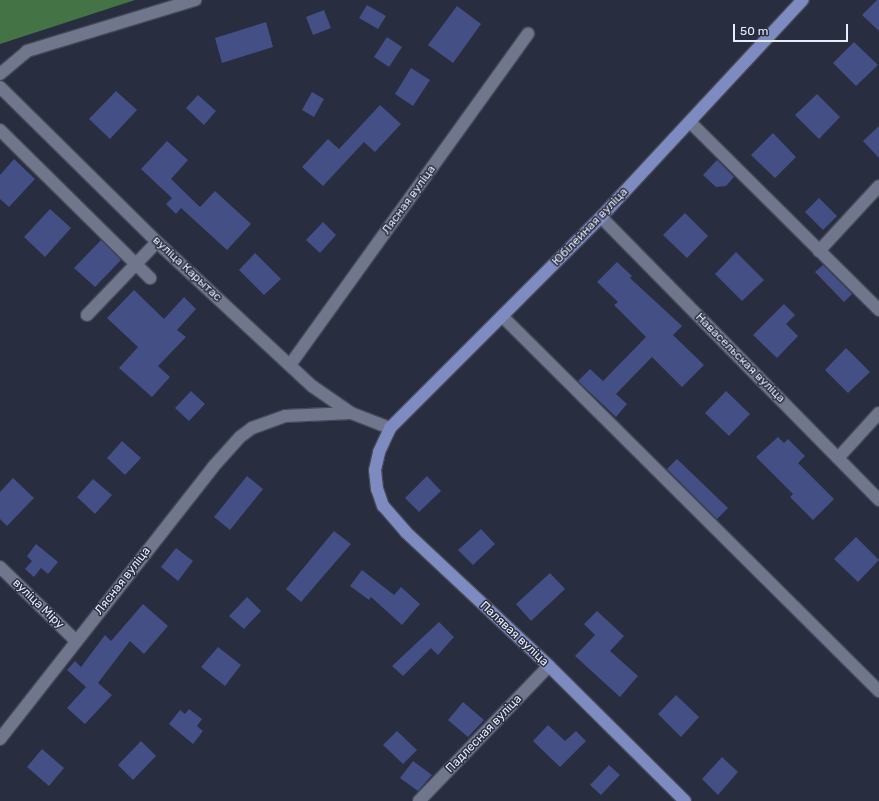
<!DOCTYPE html>
<html>
<head>
<meta charset="utf-8">
<style>
  body { margin:0 }
  #map { position:relative; width:879px; height:801px; overflow:hidden; background:#282d40; font-family:Rubik,sans-serif }
  div>[style] { position:absolute }
  [style*='--x'] { left:calc(var(--x)*1px); top:calc(var(--y)*1px); width:calc(var(--w)*1px); rotate:calc(var(--a)*1deg) }
  .forest>* { inset:0; background:#447446 }
  .building>* { inset:0; background:#434f85 }
  .roads { filter:drop-shadow(1px 0 #454959) drop-shadow(-1px 0 #454959) drop-shadow(0 1px #454959) drop-shadow(0 -1px #454959) }
  .minor>* { height:12px; margin:-6px; padding:0 6px; transform-origin:6px; border-radius:6px; background:#70778d }
  .major>* { height:12px; margin:-6px; padding:0 6px; transform-origin:6px; border-radius:6px; background:#7e8bc1 }
  span { translate:-50% -50%; white-space:nowrap; text-align:center; line-height:1.15; -webkit-text-stroke:3px #282d40; paint-order:stroke }
  .street-label { font-size:12px; color:#eaeefb }
  .scale { position:absolute; left:733px; top:24px; width:115px; height:18px; box-sizing:border-box; border:2px solid #eaeefb; border-top:0; padding-left:5px; font-size:12px; line-height:14px; white-space:nowrap; color:#eaeefb; -webkit-text-stroke:3px #282d40; paint-order:stroke }
</style>
</head>
<body>
<div id="map">
  <div class="forest">
    <div style="clip-path:polygon(0 0,135px 0,0 44px)"></div>
  </div>
  <div class="building">
    <div style="clip-path:polygon(877px 0,879px 0,879px 31px,862px 15px)"></div>
    <div style="clip-path:polygon(367px 5px,386px 16px,378px 29px,359px 18px)"></div>
    <div style="clip-path:polygon(457px 6px,481px 24px,453px 63px,428px 45px)"></div>
    <div style="clip-path:polygon(324px 10px,331px 28px,313px 35px,306px 17px)"></div>
    <div style="clip-path:polygon(266px 22px,273px 47px,222px 63px,215px 38px)"></div>
    <div style="clip-path:polygon(387px 37px,402px 47px,389px 67px,374px 57px)"></div>
    <div style="clip-path:polygon(854px 42px,878px 65px,856px 86px,833px 63px)"></div>
    <div style="clip-path:polygon(411px 68px,430px 80px,413px 106px,395px 94px)"></div>
    <div style="clip-path:polygon(116px 91px,137px 110px,110px 139px,89px 119px)"></div>
    <div style="clip-path:polygon(312px 92px,324px 99px,314px 117px,302px 110px)"></div>
    <div style="clip-path:polygon(817px 94px,840px 117px,819px 139px,795px 115px)"></div>
    <div style="clip-path:polygon(198px 95px,216px 111px,204px 125px,186px 108px)"></div>
    <div style="clip-path:polygon(380px 105px,401px 124px,375px 152px,364px 142px,323px 186px,302px 167px,328px 139px,339px 149px)"></div>
    <div style="clip-path:polygon(879px 126px,879px 158px,863px 141px)"></div>
    <div style="clip-path:polygon(773px 133px,796px 157px,775px 178px,751px 155px)"></div>
    <div style="clip-path:polygon(167px 141px,188px 160px,171px 179px,200px 207px,215px 191px,251px 224px,227px 250px,181px 208px,176px 214px,166px 204px,172px 198px,141px 169px)"></div>
    <div style="clip-path:polygon(14px 159px,35px 179px,9px 207px,0 199px,0 175px)"></div>
    <div style="clip-path:polygon(717px 160px,734px 177px,726px 186px,716px 187px,703px 175px)"></div>
    <div style="clip-path:polygon(819px 198px,837px 216px,823px 230px,805px 212px)"></div>
    <div style="clip-path:polygon(50px 209px,71px 228px,45px 257px,24px 237px)"></div>
    <div style="clip-path:polygon(685px 213px,708px 236px,687px 258px,663px 235px)"></div>
    <div style="clip-path:polygon(323px 222px,336px 235px,320px 253px,306px 240px)"></div>
    <div style="clip-path:polygon(101px 240px,121px 260px,95px 287px,74px 268px)"></div>
    <div style="clip-path:polygon(736px 252px,764px 280px,742px 301px,715px 274px)"></div>
    <div style="clip-path:polygon(255px 253px,281px 279px,264px 295px,239px 270px)"></div>
    <div style="clip-path:polygon(617px 262px,632px 276px,630px 278px,682px 326px,673px 335px,704px 365px,682px 387px,652px 357px,616px 394px,627px 404px,616px 417px,578px 381px,590px 369px,603px 381px,646px 337px,614px 305px,618px 302px,597px 282px)"></div>
    <div style="clip-path:polygon(823px 265px,852px 294px,844px 302px,815px 272px)"></div>
    <div style="clip-path:polygon(134px 290px,164px 319px,184px 297px,196px 309px,177px 330px,186px 337px,158px 366px,170px 377px,152px 397px,119px 368px,138px 347px,107px 318px)"></div>
    <div style="clip-path:polygon(784px 304px,795px 315px,786px 324px,798px 336px,777px 358px,753px 335px)"></div>
    <div style="clip-path:polygon(846px 348px,870px 372px,848px 393px,825px 370px)"></div>
    <div style="clip-path:polygon(191px 391px,205px 404px,189px 421px,175px 408px)"></div>
    <div style="clip-path:polygon(726px 391px,750px 414px,729px 436px,705px 413px)"></div>
    <div style="clip-path:polygon(778px 437px,784px 443px,788px 439px,805px 456px,798px 463px,834px 499px,813px 520px,790px 497px,793px 494px,756px 457px)"></div>
    <div style="clip-path:polygon(122px 441px,141px 458px,125px 475px,107px 458px)"></div>
    <div style="clip-path:polygon(677px 459px,728px 508px,717px 519px,667px 469px)"></div>
    <div style="clip-path:polygon(247px 476px,263px 489px,230px 530px,214px 517px)"></div>
    <div style="clip-path:polygon(427px 476px,441px 491px,419px 512px,405px 498px)"></div>
    <div style="clip-path:polygon(13px 478px,34px 498px,7px 526px,0 519px,0 492px)"></div>
    <div style="clip-path:polygon(93px 479px,112px 495px,95px 514px,77px 497px)"></div>
    <div style="clip-path:polygon(481px 529px,495px 544px,473px 565px,458px 550px)"></div>
    <div style="clip-path:polygon(334px 531px,351px 544px,301px 602px,286px 589px)"></div>
    <div style="clip-path:polygon(856px 537px,879px 560px,858px 582px,834px 559px)"></div>
    <div style="clip-path:polygon(36px 544px,58px 562px,48px 574px,41px 568px,34px 577px,25px 569px,32px 561px,27px 556px)"></div>
    <div style="clip-path:polygon(176px 548px,193px 561px,178px 581px,161px 567px)"></div>
    <div style="clip-path:polygon(362px 570px,394px 595px,401px 587px,420px 604px,402px 625px,371px 597px,369px 600px,350px 586px)"></div>
    <div style="clip-path:polygon(550px 573px,565px 589px,531px 621px,516px 604px)"></div>
    <div style="clip-path:polygon(247px 597px,261px 611px,244px 629px,229px 616px)"></div>
    <div style="clip-path:polygon(143px 604px,168px 626px,144px 654px,130px 641px,98px 683px,112px 695px,85px 724px,67px 708px,86px 687px,67px 670px,75px 661px,81px 667px,105px 635px,111px 641px)"></div>
    <div style="clip-path:polygon(597px 611px,624px 636px,610px 651px,638px 676px,620px 697px,575px 656px,595px 635px,584px 624px)"></div>
    <div style="clip-path:polygon(439px 622px,454px 637px,438px 655px,431px 648px,403px 676px,392px 666px)"></div>
    <div style="clip-path:polygon(218px 647px,241px 665px,225px 686px,201px 667px)"></div>
    <div style="clip-path:polygon(676px 695px,699px 717px,681px 737px,658px 714px)"></div>
    <div style="clip-path:polygon(463px 702px,484px 720px,468px 737px,448px 720px)"></div>
    <div style="clip-path:polygon(189px 709px,202px 719px,197px 726px,203px 731px,193px 744px,169px 724px,180px 710px,185px 714px)"></div>
    <div style="clip-path:polygon(548px 725px,565px 741px,576px 731px,586px 741px,560px 767px,533px 741px)"></div>
    <div style="clip-path:polygon(397px 731px,417px 750px,403px 764px,383px 745px)"></div>
    <div style="clip-path:polygon(141px 741px,156px 756px,133px 780px,118px 765px)"></div>
    <div style="clip-path:polygon(42px 749px,64px 768px,49px 786px,27px 767px)"></div>
    <div style="clip-path:polygon(722px 757px,738px 772px,718px 795px,702px 779px)"></div>
    <div style="clip-path:polygon(413px 761px,432px 775px,418px 791px,400px 778px)"></div>
    <div style="clip-path:polygon(609px 765px,620px 775px,601px 795px,590px 785px)"></div>
  </div>
  <div class="roads">
    <div class="minor">
      <div style="--x:0;--y:74;--w:35;--a:-40"></div>
      <div style="--x:27;--y:51;--w:176;--a:-16.9"></div>
      <div style="--x:0;--y:87;--w:221;--a:44.6"></div>
      <div style="--x:157;--y:242;--w:212;--a:42.9"></div>
      <div style="--x:312;--y:386;--w:47;--a:34.7"></div>
      <div style="--x:351;--y:413;--w:42;--a:21"></div>
      <div style="--x:690;--y:122;--w:267;--a:44.8"></div>
      <div style="--x:0;--y:130;--w:211;--a:44.6"></div>
      <div style="--x:601;--y:217;--w:397;--a:45.5"></div>
      <div style="--x:819;--y:251;--w:88;--a:-47.3"></div>
      <div style="--x:87;--y:315;--w:101;--a:-46.2"></div>
      <div style="--x:502;--y:316;--w:532;--a:44.85"></div>
      <div style="--x:290;--y:365;--w:408;--a:-54.3"></div>
      <div style="--x:838;--y:458;--w:61;--a:-47.7"></div>
      <div style="--x:0;--y:567;--w:106;--a:44.2"></div>
      <div style="--x:0;--y:739;--w:345;--a:-51.9"></div>
      <div style="--x:213;--y:467;--w:40;--a:-48"></div>
      <div style="--x:240;--y:437;--w:15;--a:-37"></div>
      <div style="--x:252;--y:428;--w:35;--a:-20"></div>
      <div style="--x:285;--y:416;--w:66;--a:-2.6"></div>
      <div style="--x:419;--y:801;--w:187;--a:-46.1"></div>
    </div>
    <div class="major">
      <div style="--x:685;--y:801;--w:192;--a:-135.2"></div>
      <div style="--x:549;--y:666;--w:196;--a:-136.9"></div>
      <div style="--x:406;--y:532;--w:35;--a:-131"></div>
      <div style="--x:383;--y:506;--w:18;--a:-109"></div>
      <div style="--x:377;--y:489;--w:19;--a:-96"></div>
      <div style="--x:375;--y:470;--w:18;--a:-77"></div>
      <div style="--x:379;--y:452;--w:26;--a:-65"></div>
      <div style="--x:390;--y:428;--w:298;--a:-45"></div>
      <div style="--x:601;--y:217;--w:296;--a:-47.1"></div>
    </div>
  </div>
  <div class="street-label">
    <span style="left:409px;top:200px;rotate:-54deg">Лясная вуліца</span>
    <span style="left:590px;top:227px;rotate:-46deg">Юбілейная вуліца</span>
    <span style="left:187px;top:269px;rotate:43deg">вуліца Карытас</span>
    <span style="left:740px;top:358px;rotate:45deg">Навасельская вуліца</span>
    <span style="left:123px;top:581px;rotate:-52deg">Лясная вуліца</span>
    <span style="left:38px;top:604px;rotate:44deg">вуліца Міру</span>
    <span style="left:514px;top:634px;rotate:43deg">Палявая вуліца</span>
    <span style="left:484px;top:734px;rotate:-46deg">Падлесная вуліца</span>
  </div>
  <div class="scale">50 m</div>
</div>
</body>
</html>
